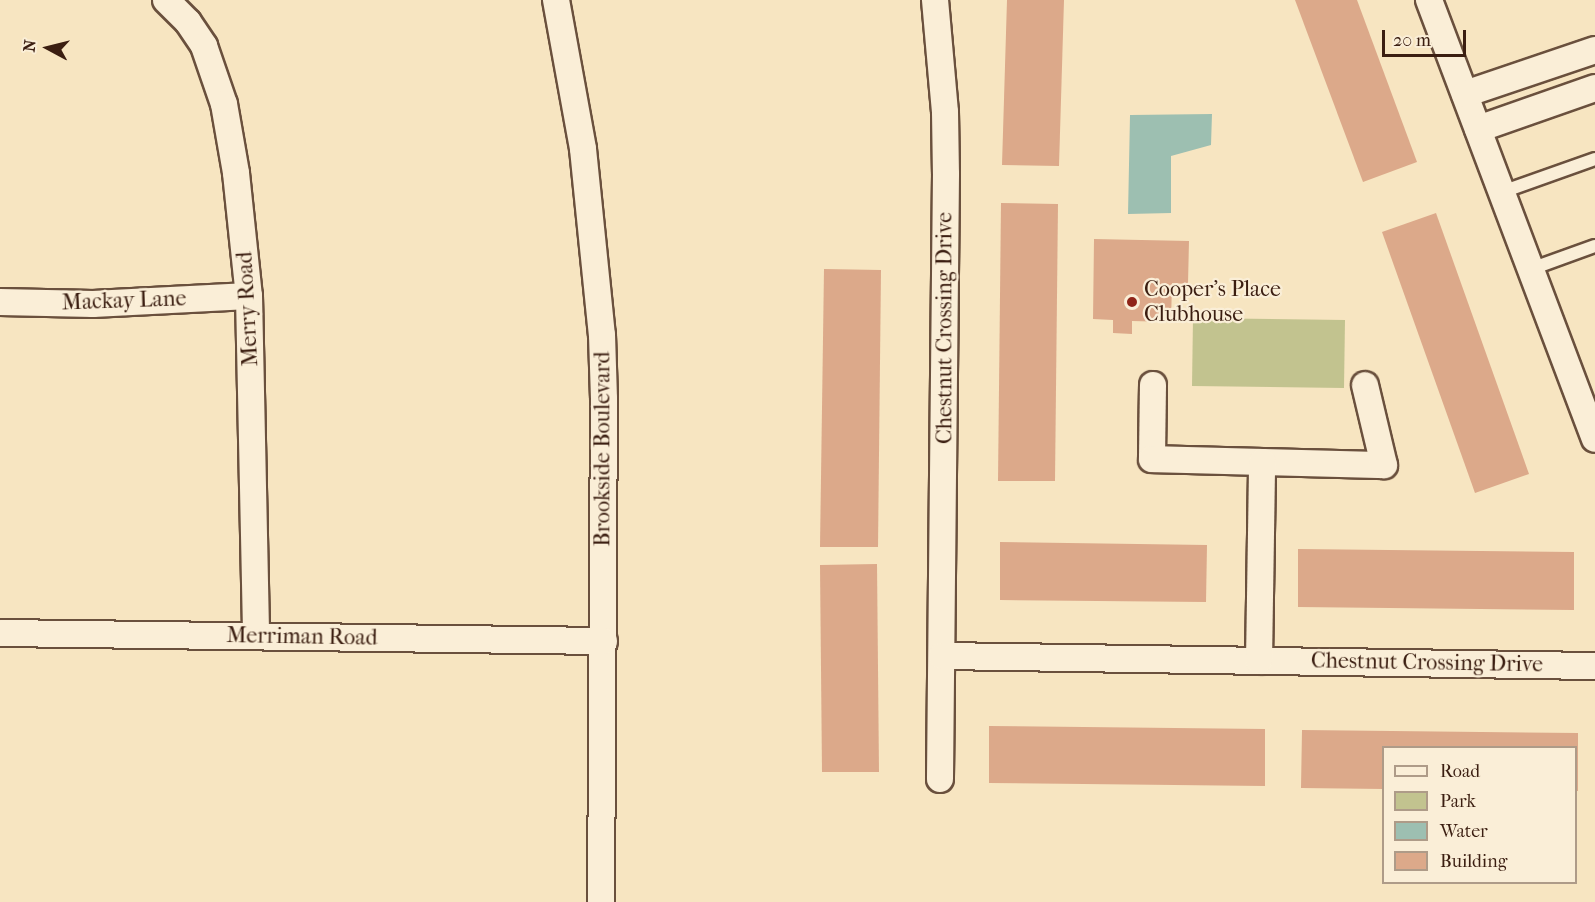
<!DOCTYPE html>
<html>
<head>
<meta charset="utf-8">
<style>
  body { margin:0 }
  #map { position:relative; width:1595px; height:902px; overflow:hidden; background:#f7e5c1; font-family:"IM FELL French Canon",serif }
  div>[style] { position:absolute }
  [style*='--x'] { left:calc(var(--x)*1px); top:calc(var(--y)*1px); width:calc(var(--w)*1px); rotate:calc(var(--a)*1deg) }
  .green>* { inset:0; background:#c2c38f }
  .water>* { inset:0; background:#9dbfb1 }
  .building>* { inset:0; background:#dca98a }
  .roads { filter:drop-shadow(2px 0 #6a503d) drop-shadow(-2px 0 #6a503d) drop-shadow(0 2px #6a503d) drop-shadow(0 -2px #6a503d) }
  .lane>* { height:12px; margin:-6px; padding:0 6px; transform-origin:6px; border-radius:6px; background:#faeed7 }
  .street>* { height:26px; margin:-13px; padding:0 13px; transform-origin:13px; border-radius:13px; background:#faeed7 }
  .dots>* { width:16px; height:16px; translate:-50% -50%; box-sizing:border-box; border:3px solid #faeed7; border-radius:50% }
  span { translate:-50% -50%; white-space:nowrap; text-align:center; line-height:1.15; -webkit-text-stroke:4.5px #faeed7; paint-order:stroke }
  .poi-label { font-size:22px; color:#3b1e11 }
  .left { translate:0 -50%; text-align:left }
  .street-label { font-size:22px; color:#3b1e11 }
  .legend { position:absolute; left:1382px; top:746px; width:195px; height:138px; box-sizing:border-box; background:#faeed7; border:2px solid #ae9b88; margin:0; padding:8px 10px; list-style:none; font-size:18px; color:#3b1e11 }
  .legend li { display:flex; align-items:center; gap:12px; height:30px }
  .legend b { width:30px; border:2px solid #ae9b88 }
  .north { position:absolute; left:18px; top:18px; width:60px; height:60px; -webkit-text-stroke:4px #faeed7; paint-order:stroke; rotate:277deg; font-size:16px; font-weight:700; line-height:24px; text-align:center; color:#3b1e11 }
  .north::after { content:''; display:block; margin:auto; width:21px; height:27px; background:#3b1e11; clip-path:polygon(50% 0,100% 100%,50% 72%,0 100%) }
  .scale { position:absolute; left:1382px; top:30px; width:84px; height:27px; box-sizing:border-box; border:3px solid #3b1e11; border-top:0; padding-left:8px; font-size:18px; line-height:21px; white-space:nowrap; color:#3b1e11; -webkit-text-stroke:4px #faeed7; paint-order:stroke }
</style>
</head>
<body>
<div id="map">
  <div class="green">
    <div style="clip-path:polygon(1193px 318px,1345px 320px,1344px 388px,1192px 386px)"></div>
  </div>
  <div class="water">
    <div style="clip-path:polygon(1212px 114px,1211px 145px,1171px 156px,1171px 213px,1128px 214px,1130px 115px)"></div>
  </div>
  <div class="building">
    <div style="clip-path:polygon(1007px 0,1064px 0,1059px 166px,1002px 165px)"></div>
    <div style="clip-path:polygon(1295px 0,1357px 0,1417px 162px,1363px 182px)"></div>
    <div style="clip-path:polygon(1001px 203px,1058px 204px,1055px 481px,998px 481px)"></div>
    <div style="clip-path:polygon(1436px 213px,1529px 474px,1475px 493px,1382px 232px)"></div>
    <div style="clip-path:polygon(1094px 239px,1189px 241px,1188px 284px,1172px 283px,1171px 322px,1132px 321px,1132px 334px,1113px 333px,1113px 320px,1093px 319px)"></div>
    <div style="clip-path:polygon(824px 269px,881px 270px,878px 547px,820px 547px)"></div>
    <div style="clip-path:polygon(1000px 542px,1207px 545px,1206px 602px,1000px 600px)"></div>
    <div style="clip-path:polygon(1298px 549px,1574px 552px,1574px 610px,1298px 607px)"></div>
    <div style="clip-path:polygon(877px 564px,879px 772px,822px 772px,820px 565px)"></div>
    <div style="clip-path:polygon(989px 726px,1265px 729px,1265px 786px,989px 783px)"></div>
    <div style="clip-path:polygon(1302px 730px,1578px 733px,1578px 791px,1576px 791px,1576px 748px,1384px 748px,1384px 789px,1301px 788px)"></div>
  </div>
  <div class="roads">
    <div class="lane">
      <div style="--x:1502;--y:192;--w:99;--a:-19.5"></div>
      <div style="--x:1531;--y:269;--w:68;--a:-19.8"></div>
    </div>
    <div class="street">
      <div style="--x:166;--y:0;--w:31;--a:45"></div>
      <div style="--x:188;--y:22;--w:29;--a:56"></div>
      <div style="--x:204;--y:46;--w:61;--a:71"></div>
      <div style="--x:224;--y:104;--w:70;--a:80.1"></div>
      <div style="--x:236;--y:173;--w:124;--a:84"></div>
      <div style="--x:249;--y:296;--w:340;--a:88.8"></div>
      <div style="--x:556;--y:0;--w:151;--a:79.7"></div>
      <div style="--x:583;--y:149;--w:187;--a:84.2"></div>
      <div style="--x:602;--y:335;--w:64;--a:88.2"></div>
      <div style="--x:604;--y:399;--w:503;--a:90.34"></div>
      <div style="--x:935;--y:0;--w:112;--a:84.9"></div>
      <div style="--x:945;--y:112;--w:62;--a:89.1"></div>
      <div style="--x:946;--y:174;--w:605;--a:90.57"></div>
      <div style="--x:1429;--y:0;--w:469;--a:69.3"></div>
      <div style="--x:1465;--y:94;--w:137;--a:-18.7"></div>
      <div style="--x:1478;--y:129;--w:124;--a:-19.3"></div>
      <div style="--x:0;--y:302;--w:93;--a:1.2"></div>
      <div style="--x:93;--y:304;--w:156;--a:-2.9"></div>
      <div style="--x:1153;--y:385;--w:74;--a:90.8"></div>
      <div style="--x:1152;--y:459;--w:232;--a:1.5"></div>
      <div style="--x:1384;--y:465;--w:82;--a:-103.4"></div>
      <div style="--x:0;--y:633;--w:604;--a:0.76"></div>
      <div style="--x:942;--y:656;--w:653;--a:0.88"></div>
      <div style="--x:1259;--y:661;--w:199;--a:-89.1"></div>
    </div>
  </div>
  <div class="dots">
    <div style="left:1132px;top:302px;background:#8f2418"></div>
  </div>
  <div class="poi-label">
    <span class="left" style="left:1144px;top:302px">Cooper's Place<br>Clubhouse</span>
  </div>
  <div class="street-label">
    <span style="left:124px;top:301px;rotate:-2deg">Mackay Lane</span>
    <span style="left:248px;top:309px;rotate:-93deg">Merry Road</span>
    <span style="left:945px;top:328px;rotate:-90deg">Chestnut Crossing Drive</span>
    <span style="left:603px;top:449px;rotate:-90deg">Brookside Boulevard</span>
    <span style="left:302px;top:637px;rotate:1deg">Merriman Road</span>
    <span style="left:1427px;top:663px;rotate:1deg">Chestnut Crossing Drive</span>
  </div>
  <ul class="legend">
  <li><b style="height:8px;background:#faeed7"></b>Road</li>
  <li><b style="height:16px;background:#c2c38f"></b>Park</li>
  <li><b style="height:16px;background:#9dbfb1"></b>Water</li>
  <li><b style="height:16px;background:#dca98a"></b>Building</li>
  </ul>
  <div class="north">N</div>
  <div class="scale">20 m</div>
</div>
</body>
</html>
